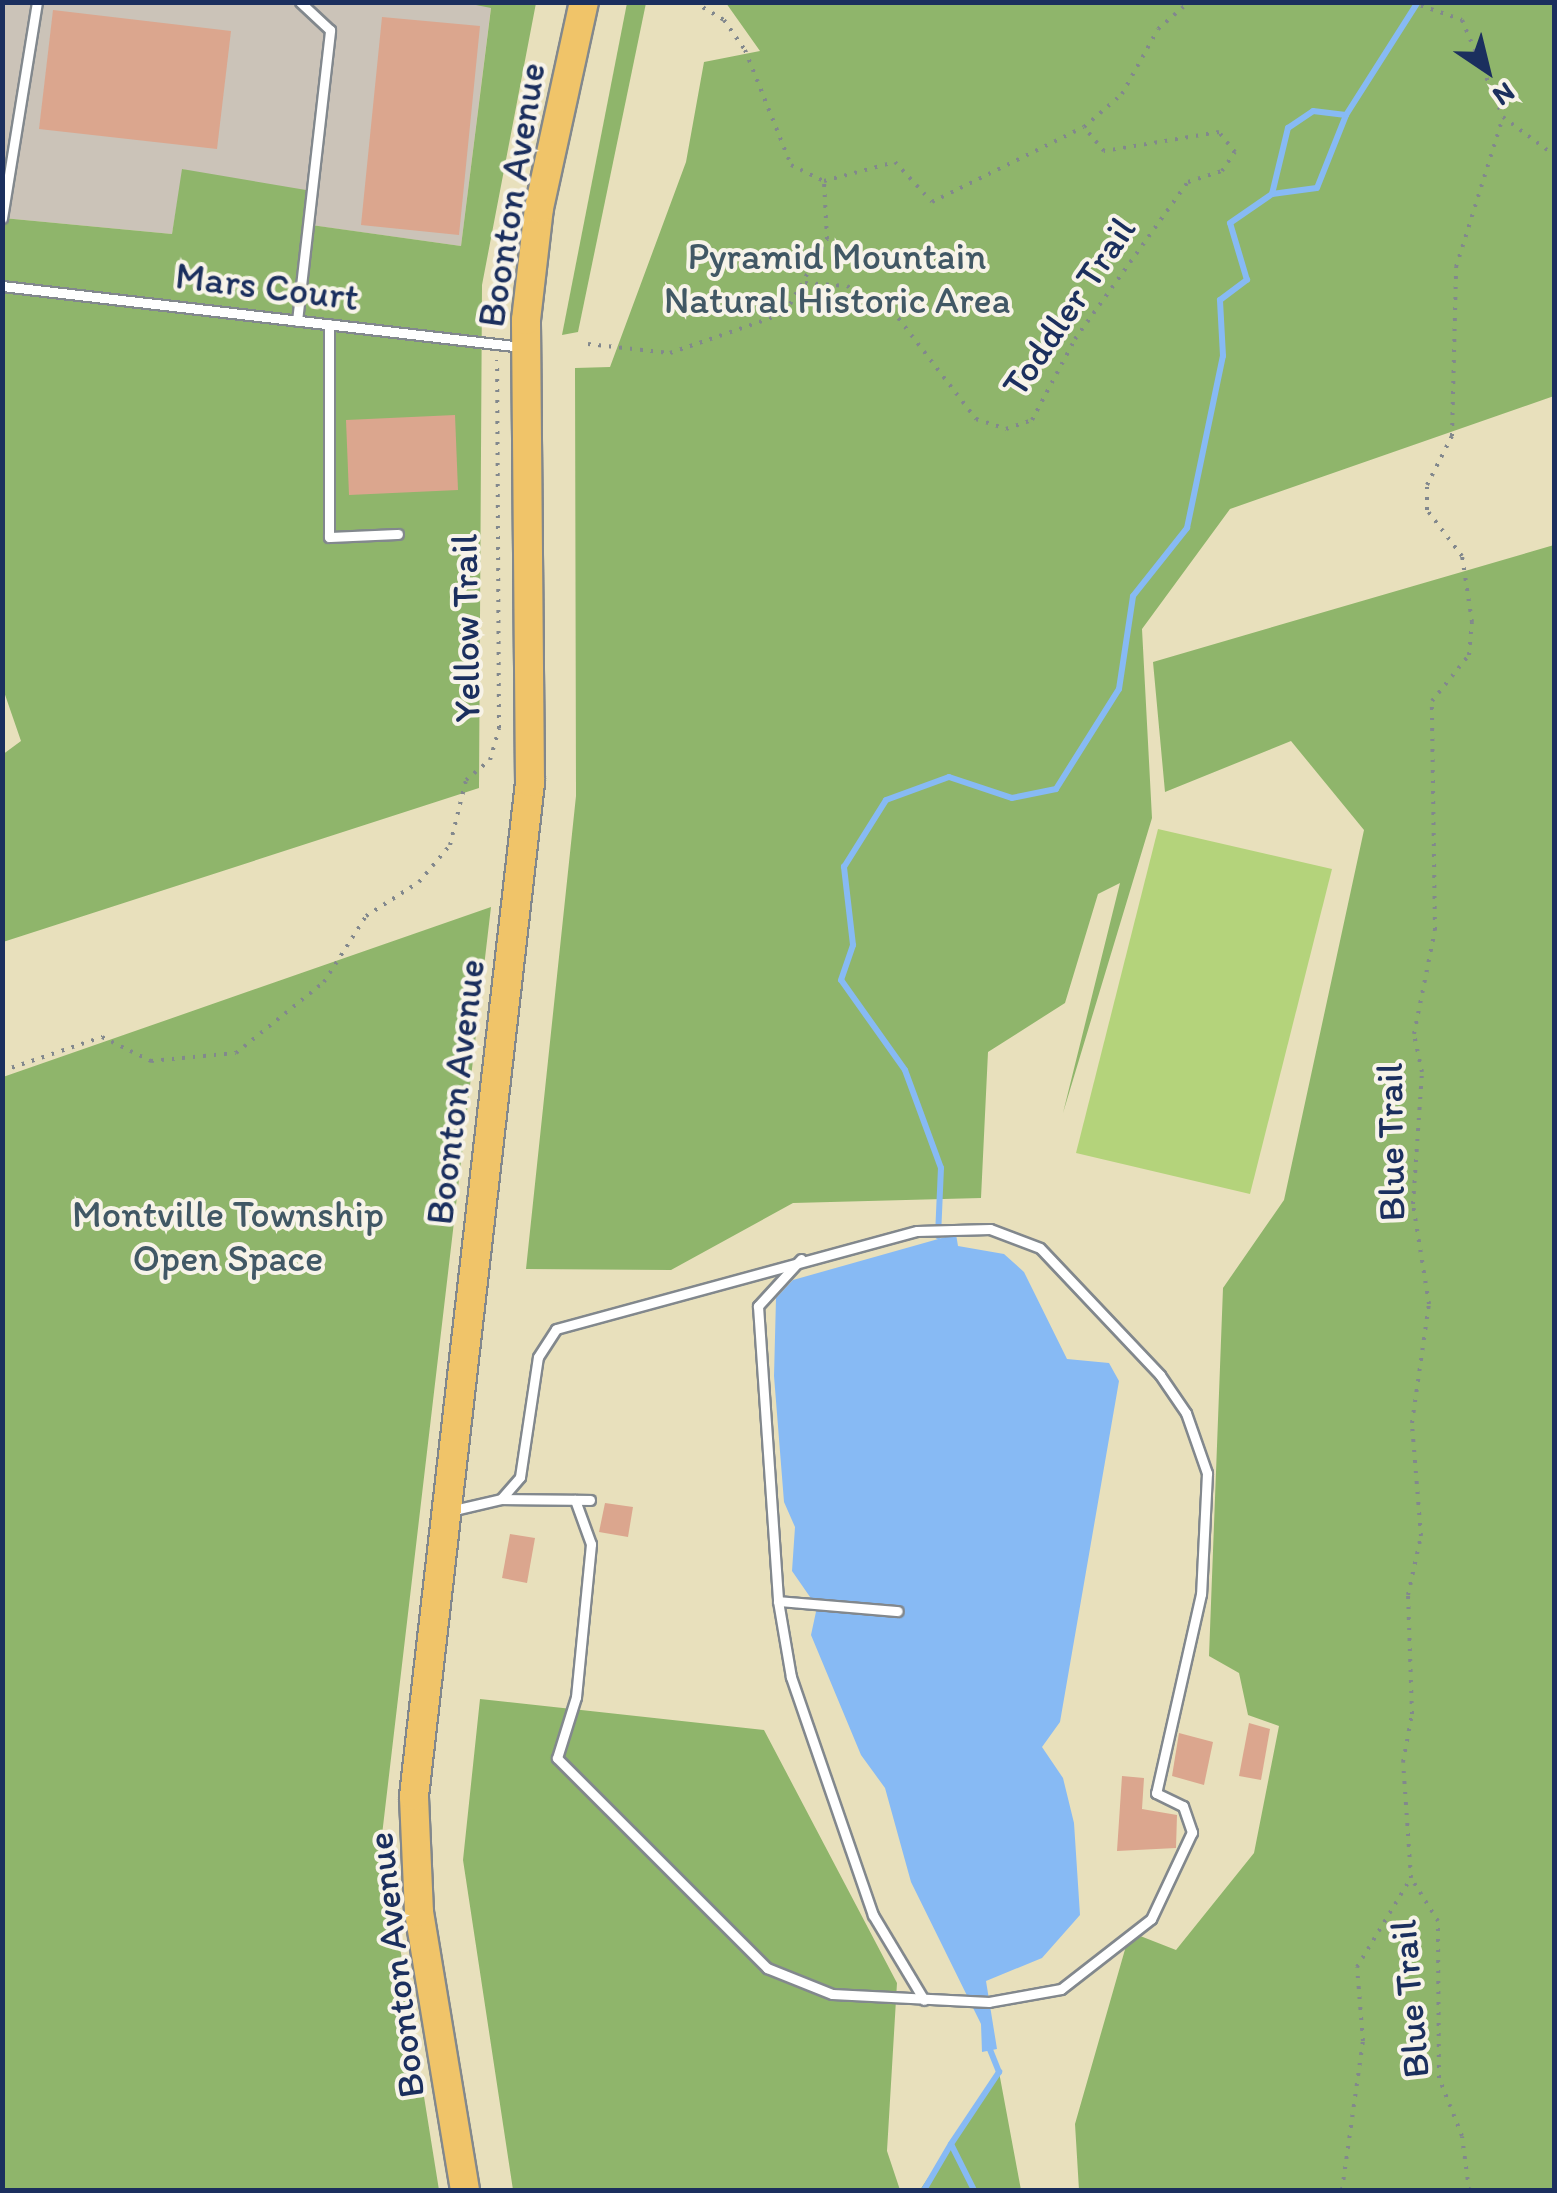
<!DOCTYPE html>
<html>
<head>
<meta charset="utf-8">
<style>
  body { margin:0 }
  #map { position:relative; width:1557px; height:2193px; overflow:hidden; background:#e8e0bc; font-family:Itim,sans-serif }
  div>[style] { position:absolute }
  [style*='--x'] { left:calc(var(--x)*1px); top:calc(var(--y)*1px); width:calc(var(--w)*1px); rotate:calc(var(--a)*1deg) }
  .industrial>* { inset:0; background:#cbc3b8 }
  .green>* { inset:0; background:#b4d37b }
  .forest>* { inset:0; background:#8fb56b }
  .water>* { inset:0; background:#87baf4 }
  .stream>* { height:6px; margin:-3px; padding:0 3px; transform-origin:3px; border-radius:3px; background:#87baf4 }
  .building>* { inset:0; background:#dba68e }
  .path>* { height:4px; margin-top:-2px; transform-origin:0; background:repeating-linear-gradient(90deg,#82888d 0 2.5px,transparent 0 10.5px) }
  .roads { filter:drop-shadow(2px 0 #82888d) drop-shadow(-2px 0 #82888d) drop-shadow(0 2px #82888d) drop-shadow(0 -2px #82888d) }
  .service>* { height:9px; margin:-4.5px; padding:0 4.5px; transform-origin:4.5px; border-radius:4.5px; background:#fff }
  .primary>* { height:28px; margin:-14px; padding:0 14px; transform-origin:14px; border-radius:14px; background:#f0c469 }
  span { translate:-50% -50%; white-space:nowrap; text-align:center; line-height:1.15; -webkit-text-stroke:8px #f7f3e8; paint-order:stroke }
  .street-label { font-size:38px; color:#1b2f5e }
  .park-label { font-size:38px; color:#415865 }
  .frame { position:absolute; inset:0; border:5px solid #1b2f5e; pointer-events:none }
  .north { position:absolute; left:1437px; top:20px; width:100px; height:100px; -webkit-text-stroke:8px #f7f3e8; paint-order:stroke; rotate:145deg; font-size:28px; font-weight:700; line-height:40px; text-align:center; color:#1b2f5e }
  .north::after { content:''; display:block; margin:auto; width:35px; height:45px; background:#1b2f5e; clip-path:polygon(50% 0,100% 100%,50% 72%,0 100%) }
</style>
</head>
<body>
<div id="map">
  <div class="industrial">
    <div style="clip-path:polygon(466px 2px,491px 7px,461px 246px,303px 224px,183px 169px,172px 234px,3px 218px,2px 3px)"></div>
  </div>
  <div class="green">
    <div style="clip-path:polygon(1158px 829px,1332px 869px,1250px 1194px,1076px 1153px)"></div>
  </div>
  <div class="forest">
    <div style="clip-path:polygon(466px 3px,536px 3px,482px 285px,479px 788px,3px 942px,2px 755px,21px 741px,2px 686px,3px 218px,172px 234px,182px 169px,306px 190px,304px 224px,461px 246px,491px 8px)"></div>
    <div style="clip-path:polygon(627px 3px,646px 3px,578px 332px,562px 335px)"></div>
    <div style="clip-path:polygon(726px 3px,1554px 3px,1554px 396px,1230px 509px,1142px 629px,1152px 818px,1063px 1113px,1120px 883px,1098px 894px,1065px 1003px,988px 1052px,981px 1198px,793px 1203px,671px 1270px,526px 1269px,576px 796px,575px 368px,610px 367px,686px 162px,704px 62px,760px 51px)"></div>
    <div style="clip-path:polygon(1554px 545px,1554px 2190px,1079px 2190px,1075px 2124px,1130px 1932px,1176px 1950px,1254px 1853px,1279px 1726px,1248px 1715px,1239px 1673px,1209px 1656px,1223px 1288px,1284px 1200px,1364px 830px,1291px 741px,1165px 792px,1153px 662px)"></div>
    <div style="clip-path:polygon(491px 907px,382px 1835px,439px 2190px,3px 2190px,3px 1077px)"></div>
    <div style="clip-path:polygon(480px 1699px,764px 1730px,897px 1983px,887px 2151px,900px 2190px,513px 2190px,463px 1860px)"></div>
    <div style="clip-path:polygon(999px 2072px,1021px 2190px,920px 2190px,951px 2144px)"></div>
  </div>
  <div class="water">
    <div style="clip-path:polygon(956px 1234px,958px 1246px,1004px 1254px,1024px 1272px,1067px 1359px,1109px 1363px,1119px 1381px,1060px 1722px,1042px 1747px,1063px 1778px,1074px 1823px,1080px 1915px,1042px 1958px,986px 1981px,997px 2049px,982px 2052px,981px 2024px,911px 1882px,885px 1788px,861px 1755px,811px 1635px,817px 1607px,792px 1571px,795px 1527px,784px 1502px,774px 1376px,776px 1298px,793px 1280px)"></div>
  </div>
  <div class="stream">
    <div style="--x:1272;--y:194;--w:45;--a:-7.6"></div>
    <div style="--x:1317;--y:188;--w:79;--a:-68.3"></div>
    <div style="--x:938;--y:1236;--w:68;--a:-87.5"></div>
    <div style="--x:941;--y:1168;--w:104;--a:-110.2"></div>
    <div style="--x:905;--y:1070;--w:110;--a:-125.4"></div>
    <div style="--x:841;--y:980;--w:37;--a:-71"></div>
    <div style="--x:853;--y:945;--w:79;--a:-96.6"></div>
    <div style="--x:844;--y:867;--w:79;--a:-57.9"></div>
    <div style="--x:886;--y:800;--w:67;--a:-20.1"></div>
    <div style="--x:949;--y:777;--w:66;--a:18.4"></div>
    <div style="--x:1012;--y:798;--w:45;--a:-11.6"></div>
    <div style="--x:1056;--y:789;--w:118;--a:-57.8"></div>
    <div style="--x:1119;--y:689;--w:94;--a:-81.4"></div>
    <div style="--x:1133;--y:596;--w:87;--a:-51.5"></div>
    <div style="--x:1187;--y:528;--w:176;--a:-78.2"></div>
    <div style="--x:1223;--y:356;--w:56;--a:-93.1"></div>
    <div style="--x:1220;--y:300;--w:34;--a:-37"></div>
    <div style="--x:1247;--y:280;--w:59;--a:-106.6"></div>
    <div style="--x:1230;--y:223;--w:51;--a:-34.6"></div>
    <div style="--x:1272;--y:194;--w:68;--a:-76.4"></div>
    <div style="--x:1288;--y:128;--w:30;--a:-34"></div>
    <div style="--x:1313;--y:111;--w:33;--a:7"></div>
    <div style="--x:1346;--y:115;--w:134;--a:-57.5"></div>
    <div style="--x:924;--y:2190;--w:53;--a:-59.6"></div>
    <div style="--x:974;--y:2190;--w:51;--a:-116.6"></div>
    <div style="--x:951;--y:2144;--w:87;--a:-56.3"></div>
    <div style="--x:999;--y:2072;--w:24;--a:-112"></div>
  </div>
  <div class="building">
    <div style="clip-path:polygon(53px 10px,231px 31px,217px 149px,39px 129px)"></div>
    <div style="clip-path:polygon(382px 17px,480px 26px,459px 235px,361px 225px)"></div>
    <div style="clip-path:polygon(455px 415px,458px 490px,349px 495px,346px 420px)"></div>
    <div style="clip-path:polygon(605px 1503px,633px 1507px,628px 1537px,599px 1532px)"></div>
    <div style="clip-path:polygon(510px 1534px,535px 1538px,527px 1583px,502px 1578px)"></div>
    <div style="clip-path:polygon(1249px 1723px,1270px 1729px,1261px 1780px,1239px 1776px)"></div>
    <div style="clip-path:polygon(1179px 1733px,1213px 1742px,1204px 1785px,1172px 1776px)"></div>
    <div style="clip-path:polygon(1122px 1776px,1144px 1778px,1142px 1809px,1177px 1815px,1176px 1848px,1117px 1851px)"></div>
  </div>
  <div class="path">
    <div style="--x:694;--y:2;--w:35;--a:31"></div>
    <div style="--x:724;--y:20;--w:37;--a:55"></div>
    <div style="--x:745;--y:50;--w:124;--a:68.2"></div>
    <div style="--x:791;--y:165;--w:37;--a:26"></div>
    <div style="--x:824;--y:181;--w:73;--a:-15"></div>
    <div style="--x:895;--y:162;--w:54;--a:47.2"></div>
    <div style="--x:932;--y:202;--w:169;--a:-26.3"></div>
    <div style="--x:1084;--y:127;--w:50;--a:-41"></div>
    <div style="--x:1122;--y:94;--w:74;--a:-61"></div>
    <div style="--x:1158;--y:29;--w:41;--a:-41.1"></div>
    <div style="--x:1411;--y:2;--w:54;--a:19.4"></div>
    <div style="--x:1462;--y:20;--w:105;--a:67.1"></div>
    <div style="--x:1503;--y:117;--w:64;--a:36.7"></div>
    <div style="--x:805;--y:283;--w:42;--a:4.1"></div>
    <div style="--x:847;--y:286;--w:51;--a:28.1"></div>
    <div style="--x:892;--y:310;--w:138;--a:52.4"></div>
    <div style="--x:976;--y:419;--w:32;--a:18"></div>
    <div style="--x:1006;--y:429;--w:28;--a:-19"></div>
    <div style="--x:1032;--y:420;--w:92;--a:-62"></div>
    <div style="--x:1075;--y:339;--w:193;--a:-54.3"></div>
    <div style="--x:1188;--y:182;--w:36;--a:-18"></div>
    <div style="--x:1222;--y:171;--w:23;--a:-56"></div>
    <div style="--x:1235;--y:152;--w:26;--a:-129"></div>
    <div style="--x:1219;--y:132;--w:117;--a:170.6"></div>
    <div style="--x:1104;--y:151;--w:31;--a:-130"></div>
    <div style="--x:588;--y:344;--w:82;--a:6.3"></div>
    <div style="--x:670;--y:353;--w:122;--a:-19.2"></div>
    <div style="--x:785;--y:313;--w:85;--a:-60.4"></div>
    <div style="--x:827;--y:239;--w:58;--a:-93"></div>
    <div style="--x:2;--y:1071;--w:106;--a:-18.8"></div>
    <div style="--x:102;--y:1037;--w:55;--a:26.1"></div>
    <div style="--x:151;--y:1061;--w:85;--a:-5.4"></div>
    <div style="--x:236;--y:1053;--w:113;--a:-38.9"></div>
    <div style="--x:324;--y:982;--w:78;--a:-57.5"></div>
    <div style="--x:366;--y:916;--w:63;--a:-32.7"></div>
    <div style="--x:419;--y:882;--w:48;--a:-50"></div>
    <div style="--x:450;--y:845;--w:67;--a:-76.2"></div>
    <div style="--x:466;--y:780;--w:31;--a:-40"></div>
    <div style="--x:490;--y:760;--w:33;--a:-74"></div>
    <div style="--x:499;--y:728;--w:368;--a:-90.3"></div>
    <div style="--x:1342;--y:2190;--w:150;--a:-82"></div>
    <div style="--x:1363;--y:2041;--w:74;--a:-94.6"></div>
    <div style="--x:1357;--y:1967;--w:104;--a:-58.8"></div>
    <div style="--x:1469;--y:2190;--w:54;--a:-97.4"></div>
    <div style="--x:1462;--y:2136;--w:62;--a:-111.6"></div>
    <div style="--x:1439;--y:2078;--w:157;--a:-90.4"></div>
    <div style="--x:1438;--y:1921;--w:51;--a:-122.1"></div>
    <div style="--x:1411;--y:1878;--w:116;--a:-93.9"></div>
    <div style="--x:1403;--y:1762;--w:49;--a:-79.4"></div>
    <div style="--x:1412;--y:1714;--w:119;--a:-91.9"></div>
    <div style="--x:1408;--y:1595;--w:60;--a:-77.6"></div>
    <div style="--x:1421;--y:1536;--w:113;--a:-94.6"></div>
    <div style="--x:1412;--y:1423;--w:120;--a:-81.9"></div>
    <div style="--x:1429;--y:1304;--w:101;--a:-99.1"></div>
    <div style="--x:1413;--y:1204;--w:132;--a:-86.1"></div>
    <div style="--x:1422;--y:1072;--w:39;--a:-102"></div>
    <div style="--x:1414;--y:1034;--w:106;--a:-78.6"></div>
    <div style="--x:1435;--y:930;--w:229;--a:-90.8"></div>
    <div style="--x:1432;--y:701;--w:59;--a:-51.2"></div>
    <div style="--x:1469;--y:655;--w:33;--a:-85"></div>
    <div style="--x:1472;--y:622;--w:67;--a:-98.6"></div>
    <div style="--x:1462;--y:556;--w:58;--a:-127.3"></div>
    <div style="--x:1427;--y:510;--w:25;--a:-90"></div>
    <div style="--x:1427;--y:485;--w:55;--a:-63"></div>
    <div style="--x:1452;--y:436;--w:169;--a:-88.6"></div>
    <div style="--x:1456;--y:267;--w:157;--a:-72.6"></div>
  </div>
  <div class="roads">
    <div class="service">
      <div style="--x:2;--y:218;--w:219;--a:-80.8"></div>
      <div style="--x:2;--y:286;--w:524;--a:6.69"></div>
      <div style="--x:297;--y:321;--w:293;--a:-83.5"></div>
      <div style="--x:330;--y:30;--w:41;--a:-137"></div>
      <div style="--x:329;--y:324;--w:213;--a:90"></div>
      <div style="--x:329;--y:537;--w:69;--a:-2.5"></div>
      <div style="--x:801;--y:1259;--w:64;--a:132.5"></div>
      <div style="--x:758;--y:1306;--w:296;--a:86.1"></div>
      <div style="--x:778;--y:1601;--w:77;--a:80.3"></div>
      <div style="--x:791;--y:1677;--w:252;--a:71"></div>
      <div style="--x:873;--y:1915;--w:99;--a:59"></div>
      <div style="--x:501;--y:1499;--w:29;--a:-49"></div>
      <div style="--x:520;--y:1477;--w:121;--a:-81.5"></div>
      <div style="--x:538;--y:1357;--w:33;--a:-57"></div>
      <div style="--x:556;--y:1329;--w:374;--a:-15.2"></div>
      <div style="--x:917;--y:1231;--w:73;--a:-1.6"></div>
      <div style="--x:990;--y:1229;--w:53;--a:20.8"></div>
      <div style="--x:1040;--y:1248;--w:175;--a:46.6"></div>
      <div style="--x:1160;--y:1375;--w:46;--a:55.6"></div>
      <div style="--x:1186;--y:1413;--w:64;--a:70.7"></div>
      <div style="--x:1207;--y:1473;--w:121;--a:92.8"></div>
      <div style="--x:1201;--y:1594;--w:204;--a:102.7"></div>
      <div style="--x:1156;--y:1793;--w:30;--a:26"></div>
      <div style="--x:1183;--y:1806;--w:28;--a:71"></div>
      <div style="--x:1192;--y:1832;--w:96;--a:115.2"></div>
      <div style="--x:1151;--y:1919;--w:114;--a:142.1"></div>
      <div style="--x:1061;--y:1989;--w:73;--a:169.8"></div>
      <div style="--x:989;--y:2002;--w:157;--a:-177.1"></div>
      <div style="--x:832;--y:1994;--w:70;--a:-158.2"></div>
      <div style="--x:767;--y:1968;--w:297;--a:-135"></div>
      <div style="--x:557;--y:1758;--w:64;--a:-72.7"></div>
      <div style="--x:576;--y:1697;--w:154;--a:-84.4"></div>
      <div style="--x:591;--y:1544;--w:47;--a:-110"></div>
      <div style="--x:454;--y:1510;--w:48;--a:-13.2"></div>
      <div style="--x:501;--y:1499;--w:89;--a:0.6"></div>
      <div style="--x:778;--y:1601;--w:120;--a:4.8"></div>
    </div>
    <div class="primary">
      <div style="--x:465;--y:2190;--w:282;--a:-99.4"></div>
      <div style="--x:419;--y:1912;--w:116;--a:-92.5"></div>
      <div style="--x:414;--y:1796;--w:1021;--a:-83.47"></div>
      <div style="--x:530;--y:782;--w:462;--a:-90.5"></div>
      <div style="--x:526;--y:320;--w:113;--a:-83.4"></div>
      <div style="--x:539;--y:208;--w:211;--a:-77.7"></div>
    </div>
  </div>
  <div class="street-label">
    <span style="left:512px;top:195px;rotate:-81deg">Boonton Avenue</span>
    <span style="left:267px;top:287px;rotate:7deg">Mars Court</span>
    <span style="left:1069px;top:307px;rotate:-56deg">Toddler Trail</span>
    <span style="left:466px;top:628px;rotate:-91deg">Yellow Trail</span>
    <span style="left:456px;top:1092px;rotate:-83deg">Boonton Avenue</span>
    <span style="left:1391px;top:1142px;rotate:-91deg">Blue Trail</span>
    <span style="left:396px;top:1965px;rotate:-97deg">Boonton Avenue</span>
    <span style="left:1410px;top:1999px;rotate:-95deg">Blue Trail</span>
  </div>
  <div class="park-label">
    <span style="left:837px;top:279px">Pyramid Mountain<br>Natural Historic Area</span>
    <span style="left:228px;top:1237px">Montville Township<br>Open Space</span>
  </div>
  <div class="frame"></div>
  <div class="north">N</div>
</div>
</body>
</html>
